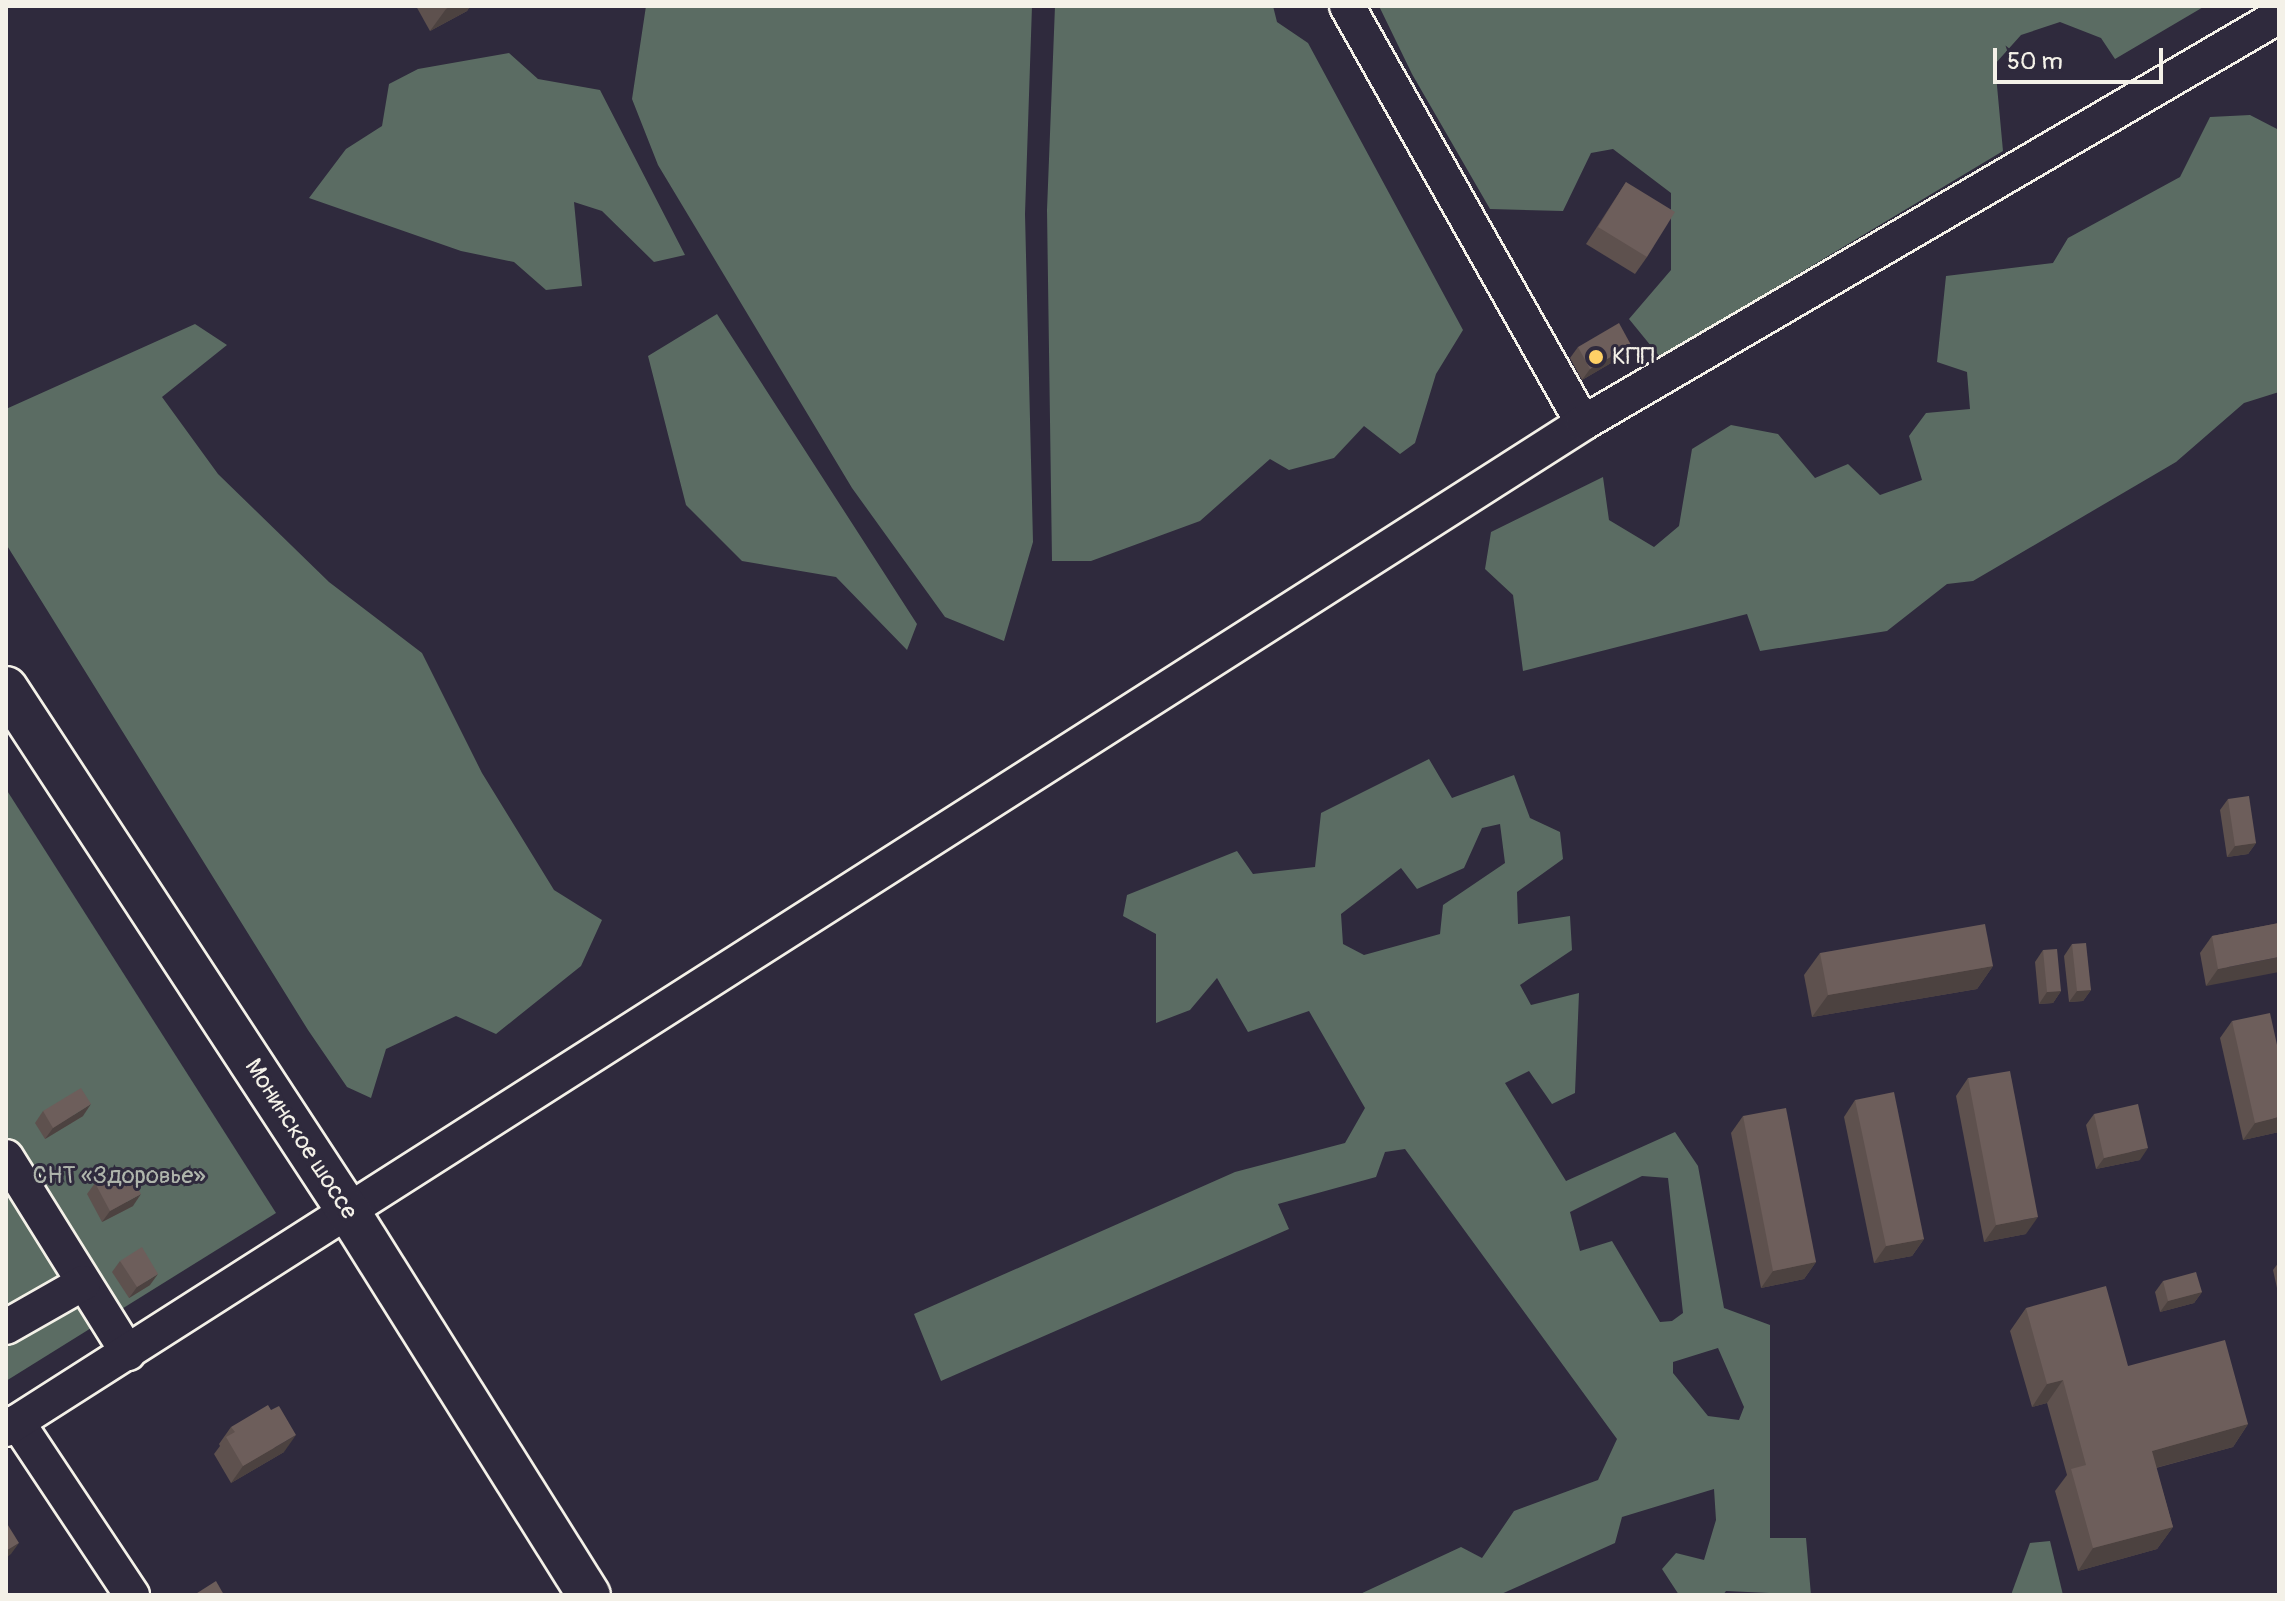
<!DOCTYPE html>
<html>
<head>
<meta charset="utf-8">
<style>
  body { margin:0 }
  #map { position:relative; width:2285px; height:1601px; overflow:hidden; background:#2f2a3d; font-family:Pangolin,sans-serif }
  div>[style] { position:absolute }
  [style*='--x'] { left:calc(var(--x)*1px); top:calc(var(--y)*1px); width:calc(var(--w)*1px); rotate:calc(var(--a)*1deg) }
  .green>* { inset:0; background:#5b6c63 }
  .roads { filter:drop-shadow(2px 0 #f4f1e8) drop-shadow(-2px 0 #f4f1e8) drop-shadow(0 2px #f4f1e8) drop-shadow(0 -2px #f4f1e8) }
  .minor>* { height:34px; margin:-17px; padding:0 17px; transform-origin:17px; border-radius:17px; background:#2f2a3d }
  .major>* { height:42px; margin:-21px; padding:0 21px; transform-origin:21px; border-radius:21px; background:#2f2a3d }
  .wall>* { inset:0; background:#5e514e }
  .shaded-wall>* { inset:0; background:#4c4240 }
  .building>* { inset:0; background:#6d5e5b }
  .dots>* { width:22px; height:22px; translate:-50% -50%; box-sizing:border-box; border:4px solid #2f2a3d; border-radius:50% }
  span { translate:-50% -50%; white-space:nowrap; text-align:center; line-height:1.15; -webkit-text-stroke:6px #2f2a3d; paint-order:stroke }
  .poi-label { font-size:24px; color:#f4f1e8 }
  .left { translate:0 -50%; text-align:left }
  .street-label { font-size:24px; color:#f4f1e8 }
  .park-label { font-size:24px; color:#afb5ac }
  .frame { position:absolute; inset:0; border:8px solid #f4f1e8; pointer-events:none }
  .scale { position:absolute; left:1993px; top:48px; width:170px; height:36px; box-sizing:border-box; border:4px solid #f4f1e8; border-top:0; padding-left:10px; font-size:24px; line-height:28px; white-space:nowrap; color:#f4f1e8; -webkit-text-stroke:6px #2f2a3d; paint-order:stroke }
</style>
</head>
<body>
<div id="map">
  <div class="green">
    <div style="clip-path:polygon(646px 6px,1032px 6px,1025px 214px,1033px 542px,1004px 641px,945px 617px,852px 488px,658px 165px,632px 99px)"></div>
    <div style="clip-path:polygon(1055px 6px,1273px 6px,1277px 22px,1308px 43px,1463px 330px,1436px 374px,1415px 443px,1400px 454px,1364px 426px,1334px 458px,1289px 470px,1270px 459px,1200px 521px,1091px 561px,1052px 561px,1047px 210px)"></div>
    <div style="clip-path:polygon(1379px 6px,2205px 6px,2115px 59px,2101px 38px,2060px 22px,2021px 35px,1995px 64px,2003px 151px,1660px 357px,1629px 319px,1671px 270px,1671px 193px,1613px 149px,1591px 153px,1563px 211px,1490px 209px,1412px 74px)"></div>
    <div style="clip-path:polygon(509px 53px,538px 79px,600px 90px,685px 255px,654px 262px,602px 211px,574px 202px,582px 286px,546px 290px,514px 262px,461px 251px,309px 198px,346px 149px,382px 126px,389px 84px,418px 69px)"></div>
    <div style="clip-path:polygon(2250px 115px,2279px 130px,2279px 392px,2244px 403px,2176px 462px,1973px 581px,1947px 584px,1887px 631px,1760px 651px,1747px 614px,1523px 671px,1513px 595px,1485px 569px,1491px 532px,1603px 477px,1609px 520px,1654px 547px,1679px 526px,1692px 449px,1731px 425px,1778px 434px,1815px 478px,1848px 464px,1880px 495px,1922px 480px,1909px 436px,1926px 413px,1970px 409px,1967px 372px,1937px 362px,1946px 276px,2053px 263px,2068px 238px,2180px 177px,2210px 117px)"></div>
    <div style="clip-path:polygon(717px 314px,917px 624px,907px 650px,836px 577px,742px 561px,686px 505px,648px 356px)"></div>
    <div style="clip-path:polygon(195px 324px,227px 345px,162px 397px,218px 474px,329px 582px,422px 653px,482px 773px,554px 890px,602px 920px,581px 966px,496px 1034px,456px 1016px,386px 1049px,371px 1098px,347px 1087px,308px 1030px,6px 544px,6px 409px)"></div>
    <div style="clip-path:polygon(evenodd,1429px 759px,1452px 798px,1514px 775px,1530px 818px,1560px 832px,1563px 859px,1517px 892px,1518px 924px,1570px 916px,1572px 950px,1520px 985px,1531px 1005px,1579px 993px,1575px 1093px,1552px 1104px,1529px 1071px,1505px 1083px,1566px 1181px,1675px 1132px,1698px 1166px,1724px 1308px,1770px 1325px,1770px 1538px,1806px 1538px,1811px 1595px,1726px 1591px,1723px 1595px,1679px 1595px,1662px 1569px,1676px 1553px,1704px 1560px,1716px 1520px,1714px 1489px,1622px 1517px,1615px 1543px,1499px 1595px,1358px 1595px,1461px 1547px,1482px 1558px,1514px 1511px,1598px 1480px,1617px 1439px,1405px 1149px,1385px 1152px,1376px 1177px,1278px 1204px,1289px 1229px,941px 1381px,914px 1314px,1235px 1172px,1345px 1143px,1365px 1108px,1309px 1011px,1248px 1032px,1217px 978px,1190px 1010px,1156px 1023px,1156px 934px,1123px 916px,1127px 895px,1237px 851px,1253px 874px,1315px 867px,1321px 813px,1429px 759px,1500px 824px,1505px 863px,1443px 905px,1440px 934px,1364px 955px,1343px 944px,1341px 914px,1401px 868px,1417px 889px,1464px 868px,1482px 828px,1500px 824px,1429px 759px,1642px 1176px,1668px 1178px,1683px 1313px,1672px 1321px,1660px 1322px,1612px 1241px,1580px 1251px,1570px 1212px,1642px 1176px,1429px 759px,1718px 1348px,1744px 1407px,1739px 1420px,1708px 1416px,1673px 1373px,1673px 1362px,1718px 1348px)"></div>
    <div style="clip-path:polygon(6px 789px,276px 1213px,6px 1381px)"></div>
    <div style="clip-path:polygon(2050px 1541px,2063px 1595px,2011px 1595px,2030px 1543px)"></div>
  </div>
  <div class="roads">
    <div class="minor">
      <div style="--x:1347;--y:6;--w:479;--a:60.5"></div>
      <div style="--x:6;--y:1157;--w:231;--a:58.1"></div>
      <div style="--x:6;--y:1327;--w:89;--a:-29.7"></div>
      <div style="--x:17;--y:1422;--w:208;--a:56.4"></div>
      <div style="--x:6;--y:1429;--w:1871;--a:-32.53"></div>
      <div style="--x:1583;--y:423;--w:806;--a:-30.32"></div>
    </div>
    <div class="major">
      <div style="--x:6;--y:688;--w:625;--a:56.82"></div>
      <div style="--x:348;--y:1211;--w:453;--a:57.9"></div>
    </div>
  </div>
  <div class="wall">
    <div style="clip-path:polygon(416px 6px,470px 6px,467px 11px,430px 31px)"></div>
    <div style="clip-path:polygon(1626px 182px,1647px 257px,1635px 274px,1586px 244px)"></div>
    <div style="clip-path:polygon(1631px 345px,1623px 356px,1582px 380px,1570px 358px,1578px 347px)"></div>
    <div style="clip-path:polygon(2228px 799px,2256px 843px,2248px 854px,2227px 857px,2220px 810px)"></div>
    <div style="clip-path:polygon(2279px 923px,2206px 986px,2200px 953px,2212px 936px)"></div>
    <div style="clip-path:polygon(2072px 944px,2091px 990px,2083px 1001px,2069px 1002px,2064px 956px)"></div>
    <div style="clip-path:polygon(2043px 950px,2061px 991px,2053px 1003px,2039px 1004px,2035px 962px)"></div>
    <div style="clip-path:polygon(1820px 953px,1993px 966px,1977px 989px,1812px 1017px,1804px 975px)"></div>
    <div style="clip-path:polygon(2232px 1021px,2279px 1132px,2243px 1140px,2220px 1038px)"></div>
    <div style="clip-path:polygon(1968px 1078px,2026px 1234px,1984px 1242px,1956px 1096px)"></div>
    <div style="clip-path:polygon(1855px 1100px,1924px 1239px,1912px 1256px,1874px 1263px,1844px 1117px)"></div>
    <div style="clip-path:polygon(43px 1111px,83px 1116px,45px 1139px,35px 1123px)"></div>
    <div style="clip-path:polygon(2094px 1114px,2140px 1160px,2096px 1169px,2086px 1125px)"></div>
    <div style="clip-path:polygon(1743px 1116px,1816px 1262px,1804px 1279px,1761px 1288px,1731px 1133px)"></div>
    <div style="clip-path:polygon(95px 1183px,133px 1206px,102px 1222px,87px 1194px)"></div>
    <div style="clip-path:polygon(120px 1261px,150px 1285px,129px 1298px,112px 1272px)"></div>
    <div style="clip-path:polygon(2279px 1262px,2279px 1297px,2273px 1270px)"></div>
    <div style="clip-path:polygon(2163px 1281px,2202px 1292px,2194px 1303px,2160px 1312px,2155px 1292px)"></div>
    <div style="clip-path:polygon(2026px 1308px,2128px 1366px,2248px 1424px,2233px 1447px,2156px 1468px,2173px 1527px,2157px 1549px,2078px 1571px,2055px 1491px,2067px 1475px,2047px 1403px,2032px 1407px,2010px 1331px)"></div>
    <div style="clip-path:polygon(231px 1427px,284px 1452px,231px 1483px,214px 1454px,220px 1446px,219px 1444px)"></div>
  </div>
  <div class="shaded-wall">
    <div style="clip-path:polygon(451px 6px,470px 6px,467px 11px,430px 31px,446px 9px)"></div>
    <div style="clip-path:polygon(1631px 345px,1623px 356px,1582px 380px,1590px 369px)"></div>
    <div style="clip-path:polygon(2256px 843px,2248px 854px,2227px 857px,2235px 846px)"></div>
    <div style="clip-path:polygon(2279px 957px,2279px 972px,2206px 986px,2218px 969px)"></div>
    <div style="clip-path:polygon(1993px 966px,1977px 989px,1812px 1017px,1828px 995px)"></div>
    <div style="clip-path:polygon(2091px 990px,2083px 1001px,2069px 1002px,2077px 991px)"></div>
    <div style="clip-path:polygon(2061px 991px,2053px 1003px,2039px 1004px,2047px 992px)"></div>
    <div style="clip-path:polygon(91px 1104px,83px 1116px,45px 1139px,53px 1128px)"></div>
    <div style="clip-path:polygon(2279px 1117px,2279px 1132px,2243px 1140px,2255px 1123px)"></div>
    <div style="clip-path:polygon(2148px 1148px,2140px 1160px,2096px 1169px,2104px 1158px)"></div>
    <div style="clip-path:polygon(141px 1194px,133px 1206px,102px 1222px,110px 1211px)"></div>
    <div style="clip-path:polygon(2038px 1217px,2026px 1234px,1984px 1242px,1996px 1225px)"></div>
    <div style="clip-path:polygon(1924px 1239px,1912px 1256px,1874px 1263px,1886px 1246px)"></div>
    <div style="clip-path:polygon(1816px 1262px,1804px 1279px,1761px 1288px,1773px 1271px)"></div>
    <div style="clip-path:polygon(158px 1274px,150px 1285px,129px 1298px,137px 1287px)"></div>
    <div style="clip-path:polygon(2202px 1292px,2194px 1303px,2160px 1312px,2168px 1301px)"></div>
    <div style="clip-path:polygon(2063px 1380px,2047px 1403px,2032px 1407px,2047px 1384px)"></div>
    <div style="clip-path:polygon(2248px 1424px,2233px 1447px,2136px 1473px,2152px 1451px)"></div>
    <div style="clip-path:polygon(296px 1435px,284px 1452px,231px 1483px,243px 1466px)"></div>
    <div style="clip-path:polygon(2173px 1527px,2157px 1549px,2078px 1571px,2093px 1548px)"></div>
    <div style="clip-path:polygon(19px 1543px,11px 1554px,6px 1558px,6px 1551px)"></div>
  </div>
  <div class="building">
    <div style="clip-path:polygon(1626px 182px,1675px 212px,1647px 257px,1598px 227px)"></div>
    <div style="clip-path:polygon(1619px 323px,1631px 345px,1590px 369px,1578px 347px)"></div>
    <div style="clip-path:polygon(2249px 796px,2256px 843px,2235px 846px,2228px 799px)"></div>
    <div style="clip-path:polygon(2279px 923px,2279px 957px,2218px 969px,2212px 936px)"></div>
    <div style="clip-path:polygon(1985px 924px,1993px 966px,1828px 995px,1820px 953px)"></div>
    <div style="clip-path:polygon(2086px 943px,2091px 990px,2077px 991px,2072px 944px)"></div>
    <div style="clip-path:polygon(2057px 949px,2061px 991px,2047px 992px,2043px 950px)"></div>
    <div style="clip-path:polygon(2270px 1013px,2279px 1054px,2279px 1117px,2255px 1123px,2232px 1021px)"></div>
    <div style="clip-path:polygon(2010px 1071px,2038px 1217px,1996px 1225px,1968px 1078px)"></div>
    <div style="clip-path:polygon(81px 1088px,91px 1104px,53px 1128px,43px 1111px)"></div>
    <div style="clip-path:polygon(1894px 1092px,1924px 1239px,1886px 1246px,1855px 1100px)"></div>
    <div style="clip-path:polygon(2138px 1104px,2148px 1148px,2104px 1158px,2094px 1114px)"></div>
    <div style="clip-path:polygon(1786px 1108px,1816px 1262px,1773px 1271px,1743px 1116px)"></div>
    <div style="clip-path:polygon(126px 1167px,141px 1194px,110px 1211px,95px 1183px)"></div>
    <div style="clip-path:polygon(142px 1247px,158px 1274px,137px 1287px,120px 1261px)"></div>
    <div style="clip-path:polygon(2196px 1272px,2202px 1292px,2168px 1301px,2163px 1281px)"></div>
    <div style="clip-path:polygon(2106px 1286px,2128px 1366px,2225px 1340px,2248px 1424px,2152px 1451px,2173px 1527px,2093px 1548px,2071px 1469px,2086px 1465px,2063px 1380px,2047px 1384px,2026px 1308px)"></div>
    <div style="clip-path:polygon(268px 1405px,271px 1410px,279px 1406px,296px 1435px,243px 1466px,226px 1437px,235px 1432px,231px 1427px)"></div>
    <div style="clip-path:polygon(6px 1522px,19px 1543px,6px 1551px)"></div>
    <div style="clip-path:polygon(216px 1581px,224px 1595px,194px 1595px)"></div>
  </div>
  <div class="dots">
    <div style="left:1596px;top:357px;background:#ffd166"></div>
  </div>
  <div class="poi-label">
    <span class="left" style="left:1612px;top:357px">КПП</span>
  </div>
  <div class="street-label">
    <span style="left:301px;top:1139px;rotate:57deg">Монинское шоссе</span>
  </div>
  <div class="park-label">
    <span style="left:119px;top:1176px">СНТ «Здоровье»</span>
  </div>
  <div class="frame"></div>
  <div class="scale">50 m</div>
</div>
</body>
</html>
